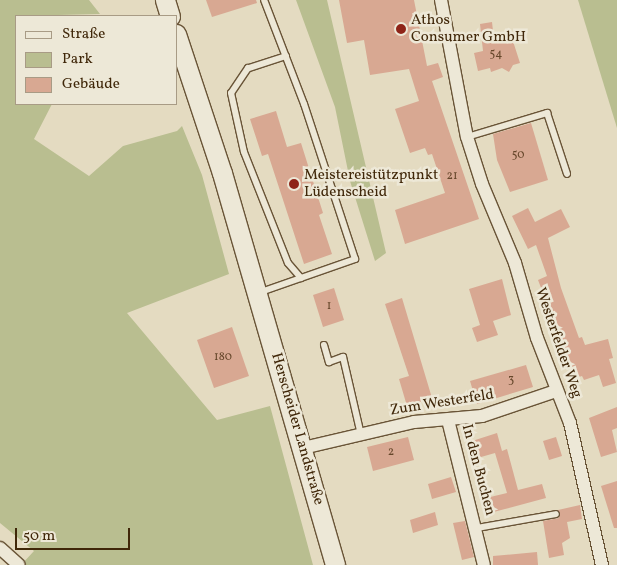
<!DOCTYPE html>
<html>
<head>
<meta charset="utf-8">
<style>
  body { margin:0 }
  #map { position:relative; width:617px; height:565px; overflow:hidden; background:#e4dbc1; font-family:Vollkorn,serif }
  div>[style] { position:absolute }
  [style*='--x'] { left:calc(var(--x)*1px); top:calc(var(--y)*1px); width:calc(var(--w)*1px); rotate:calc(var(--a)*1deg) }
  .green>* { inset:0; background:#b9be90 }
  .building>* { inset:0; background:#d8a892 }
  .roads { filter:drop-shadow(1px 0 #695437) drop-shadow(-1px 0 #695437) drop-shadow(0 1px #695437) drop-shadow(0 -1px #695437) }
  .lane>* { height:6px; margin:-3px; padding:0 3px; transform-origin:3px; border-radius:3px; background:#ede8d7 }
  .street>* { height:12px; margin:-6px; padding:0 6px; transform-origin:6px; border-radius:6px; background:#ede8d7 }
  .secondary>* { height:19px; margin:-9.5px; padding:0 9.5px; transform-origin:9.5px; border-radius:9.5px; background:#ede8d7 }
  .dots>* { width:14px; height:14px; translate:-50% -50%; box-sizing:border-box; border:2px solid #ede8d7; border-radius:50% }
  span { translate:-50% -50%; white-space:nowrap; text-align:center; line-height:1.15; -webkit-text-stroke:5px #ede8d7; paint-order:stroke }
  .number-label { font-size:12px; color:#66472b }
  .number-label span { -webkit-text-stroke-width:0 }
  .poi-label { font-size:15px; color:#402709 }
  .left { translate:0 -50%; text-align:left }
  .street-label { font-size:15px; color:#402709 }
  .legend { position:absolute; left:15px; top:15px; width:162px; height:90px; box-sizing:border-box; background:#ede8d7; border:1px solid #a89b85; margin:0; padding:6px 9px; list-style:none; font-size:15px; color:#402709 }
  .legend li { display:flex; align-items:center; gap:10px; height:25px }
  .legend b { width:25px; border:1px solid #a89b85 }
  .scale { position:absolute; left:15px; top:528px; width:115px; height:22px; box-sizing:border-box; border:2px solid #402709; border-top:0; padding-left:6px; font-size:15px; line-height:18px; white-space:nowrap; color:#402709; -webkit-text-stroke:4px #ede8d7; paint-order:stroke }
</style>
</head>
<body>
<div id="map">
  <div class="green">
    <div style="clip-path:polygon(0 0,89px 0,100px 14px,16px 16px,16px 104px,52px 104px,34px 139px,89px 176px,123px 146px,177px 131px,182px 126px,202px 175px,229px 274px,127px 313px,217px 420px,270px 406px,313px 565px,21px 565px,34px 551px,0 523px)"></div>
    <div style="clip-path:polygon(296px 0,327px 0,386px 253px,375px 261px,350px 181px,335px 107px)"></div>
    <div style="clip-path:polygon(578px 0,617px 0,617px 128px)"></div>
  </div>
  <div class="building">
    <div style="clip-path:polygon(206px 0,256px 0,257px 3px,212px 17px)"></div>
    <div style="clip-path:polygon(339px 0,414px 0,427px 66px,438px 63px,443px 77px,432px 81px,479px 219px,405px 244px,395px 210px,445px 193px,432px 154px,428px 155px,425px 148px,410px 153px,395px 109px,419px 101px,409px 69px,370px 75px,364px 40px,347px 43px)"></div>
    <div style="clip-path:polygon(492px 22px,494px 40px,511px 35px,520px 63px,513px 65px,509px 72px,502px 68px,491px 72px,490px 68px,478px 71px,474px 53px,483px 51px,480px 24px)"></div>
    <div style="clip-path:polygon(276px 111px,287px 147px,301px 143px,323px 213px,319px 215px,332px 254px,304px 264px,268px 154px,262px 156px,250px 119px)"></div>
    <div style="clip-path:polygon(531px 123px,548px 180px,510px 192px,497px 160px,493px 134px)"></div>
    <div style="clip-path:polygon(528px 208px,535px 222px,561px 209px,570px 227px,548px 238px,561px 288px,579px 338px,582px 337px,585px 345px,608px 339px,613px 358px,609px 359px,616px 383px,603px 387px,599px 375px,584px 380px,582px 376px,576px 378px,538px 280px,547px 276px,536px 245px,528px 249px,512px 216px)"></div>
    <div style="clip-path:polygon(502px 279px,511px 315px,493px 321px,498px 335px,477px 342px,472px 328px,480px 325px,469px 289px)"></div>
    <div style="clip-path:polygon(334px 288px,344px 320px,323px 327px,313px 295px)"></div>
    <div style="clip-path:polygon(402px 298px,432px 398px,407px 406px,399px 379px,409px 376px,385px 304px)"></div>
    <div style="clip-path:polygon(232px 327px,249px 376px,214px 388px,197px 340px)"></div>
    <div style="clip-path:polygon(526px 365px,533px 387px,477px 404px,470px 381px)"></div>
    <div style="clip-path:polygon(617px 407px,617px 428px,612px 430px,617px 452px,601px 457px,589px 418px)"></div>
    <div style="clip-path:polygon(497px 433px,502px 451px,507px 449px,518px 490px,542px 484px,546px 498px,490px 513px,486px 498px,507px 493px,495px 453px,474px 459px,469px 442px)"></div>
    <div style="clip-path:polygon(408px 437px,414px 460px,373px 471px,367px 447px)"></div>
    <div style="clip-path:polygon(556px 437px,562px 456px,549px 460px,543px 441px)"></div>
    <div style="clip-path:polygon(451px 477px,456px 492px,432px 499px,428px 484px)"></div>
    <div style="clip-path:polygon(617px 481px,617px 528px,614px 528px,601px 486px)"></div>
    <div style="clip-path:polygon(580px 505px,582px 519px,567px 522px,570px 538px,562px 543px,564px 555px,549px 558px,543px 521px,559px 518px,558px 510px)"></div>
    <div style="clip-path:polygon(435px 512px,438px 525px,413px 533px,410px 520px)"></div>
    <div style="clip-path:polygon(465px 521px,474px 557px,462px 560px,453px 523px)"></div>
    <div style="clip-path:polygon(537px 552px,538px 565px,493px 565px,493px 556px)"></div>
  </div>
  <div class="roads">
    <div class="lane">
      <div style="--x:286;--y:56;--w:40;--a:162"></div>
      <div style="--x:248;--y:68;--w:30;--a:124"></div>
      <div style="--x:231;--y:93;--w:60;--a:77.6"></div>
      <div style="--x:244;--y:152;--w:119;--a:68.4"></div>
      <div style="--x:288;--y:263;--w:20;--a:49"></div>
      <div style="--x:467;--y:137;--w:84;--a:-16.7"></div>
      <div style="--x:547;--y:113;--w:64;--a:71.8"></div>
      <div style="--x:258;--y:293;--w:103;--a:-19.3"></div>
      <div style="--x:355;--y:259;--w:163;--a:-108.2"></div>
      <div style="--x:304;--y:104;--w:111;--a:-111"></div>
      <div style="--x:324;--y:345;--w:18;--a:74"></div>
      <div style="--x:329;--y:362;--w:15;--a:-20"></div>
      <div style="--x:343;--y:357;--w:80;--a:77"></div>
      <div style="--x:477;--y:528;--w:80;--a:-10"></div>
    </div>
    <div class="street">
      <div style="--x:441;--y:0;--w:139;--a:79.3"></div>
      <div style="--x:467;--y:137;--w:49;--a:72.3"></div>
      <div style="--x:482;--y:184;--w:86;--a:67.3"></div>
      <div style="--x:515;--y:263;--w:78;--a:73.7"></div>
      <div style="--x:537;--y:338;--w:91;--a:68.8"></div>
      <div style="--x:570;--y:423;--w:146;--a:77.3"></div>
      <div style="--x:448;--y:420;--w:149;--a:76.1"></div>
      <div style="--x:303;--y:448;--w:114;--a:-13.2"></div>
      <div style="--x:414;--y:422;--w:68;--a:-5"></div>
      <div style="--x:482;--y:416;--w:78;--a:-18.7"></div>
      <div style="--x:0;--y:548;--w:25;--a:42"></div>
    </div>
    <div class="secondary">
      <div style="--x:165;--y:0;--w:17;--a:73"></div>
      <div style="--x:176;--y:34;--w:146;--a:71.7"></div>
      <div style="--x:222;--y:173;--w:408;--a:73.9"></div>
    </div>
  </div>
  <div class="dots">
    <div style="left:401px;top:29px;background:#8f2418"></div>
    <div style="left:294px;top:184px;background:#8f2418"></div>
  </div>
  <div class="number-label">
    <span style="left:496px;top:55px">54</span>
    <span style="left:518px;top:156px">50</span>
    <span style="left:452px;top:177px">21</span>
    <span style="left:329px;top:307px">1</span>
    <span style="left:223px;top:358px">180</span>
    <span style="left:511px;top:381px">3</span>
    <span style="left:391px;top:453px">2</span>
  </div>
  <div class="poi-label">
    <span class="left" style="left:411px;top:29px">Athos<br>Consumer GmbH</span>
    <span class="left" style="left:304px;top:184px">Meistereistützpunkt<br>Lüdenscheid</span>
  </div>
  <div class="street-label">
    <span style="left:558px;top:343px;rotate:71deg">Westerfelder Weg</span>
    <span style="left:442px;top:403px;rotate:-9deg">Zum Westerfeld</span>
    <span style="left:297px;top:429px;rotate:74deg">Herscheider Landstraße</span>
    <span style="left:478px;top:470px;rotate:75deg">In den Buchen</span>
  </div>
  <ul class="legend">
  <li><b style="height:6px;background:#ede8d7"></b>Straße</li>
  <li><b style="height:14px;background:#b9be90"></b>Park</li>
  <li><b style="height:14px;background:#d8a892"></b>Gebäude</li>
  </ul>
  <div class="scale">50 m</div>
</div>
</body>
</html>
